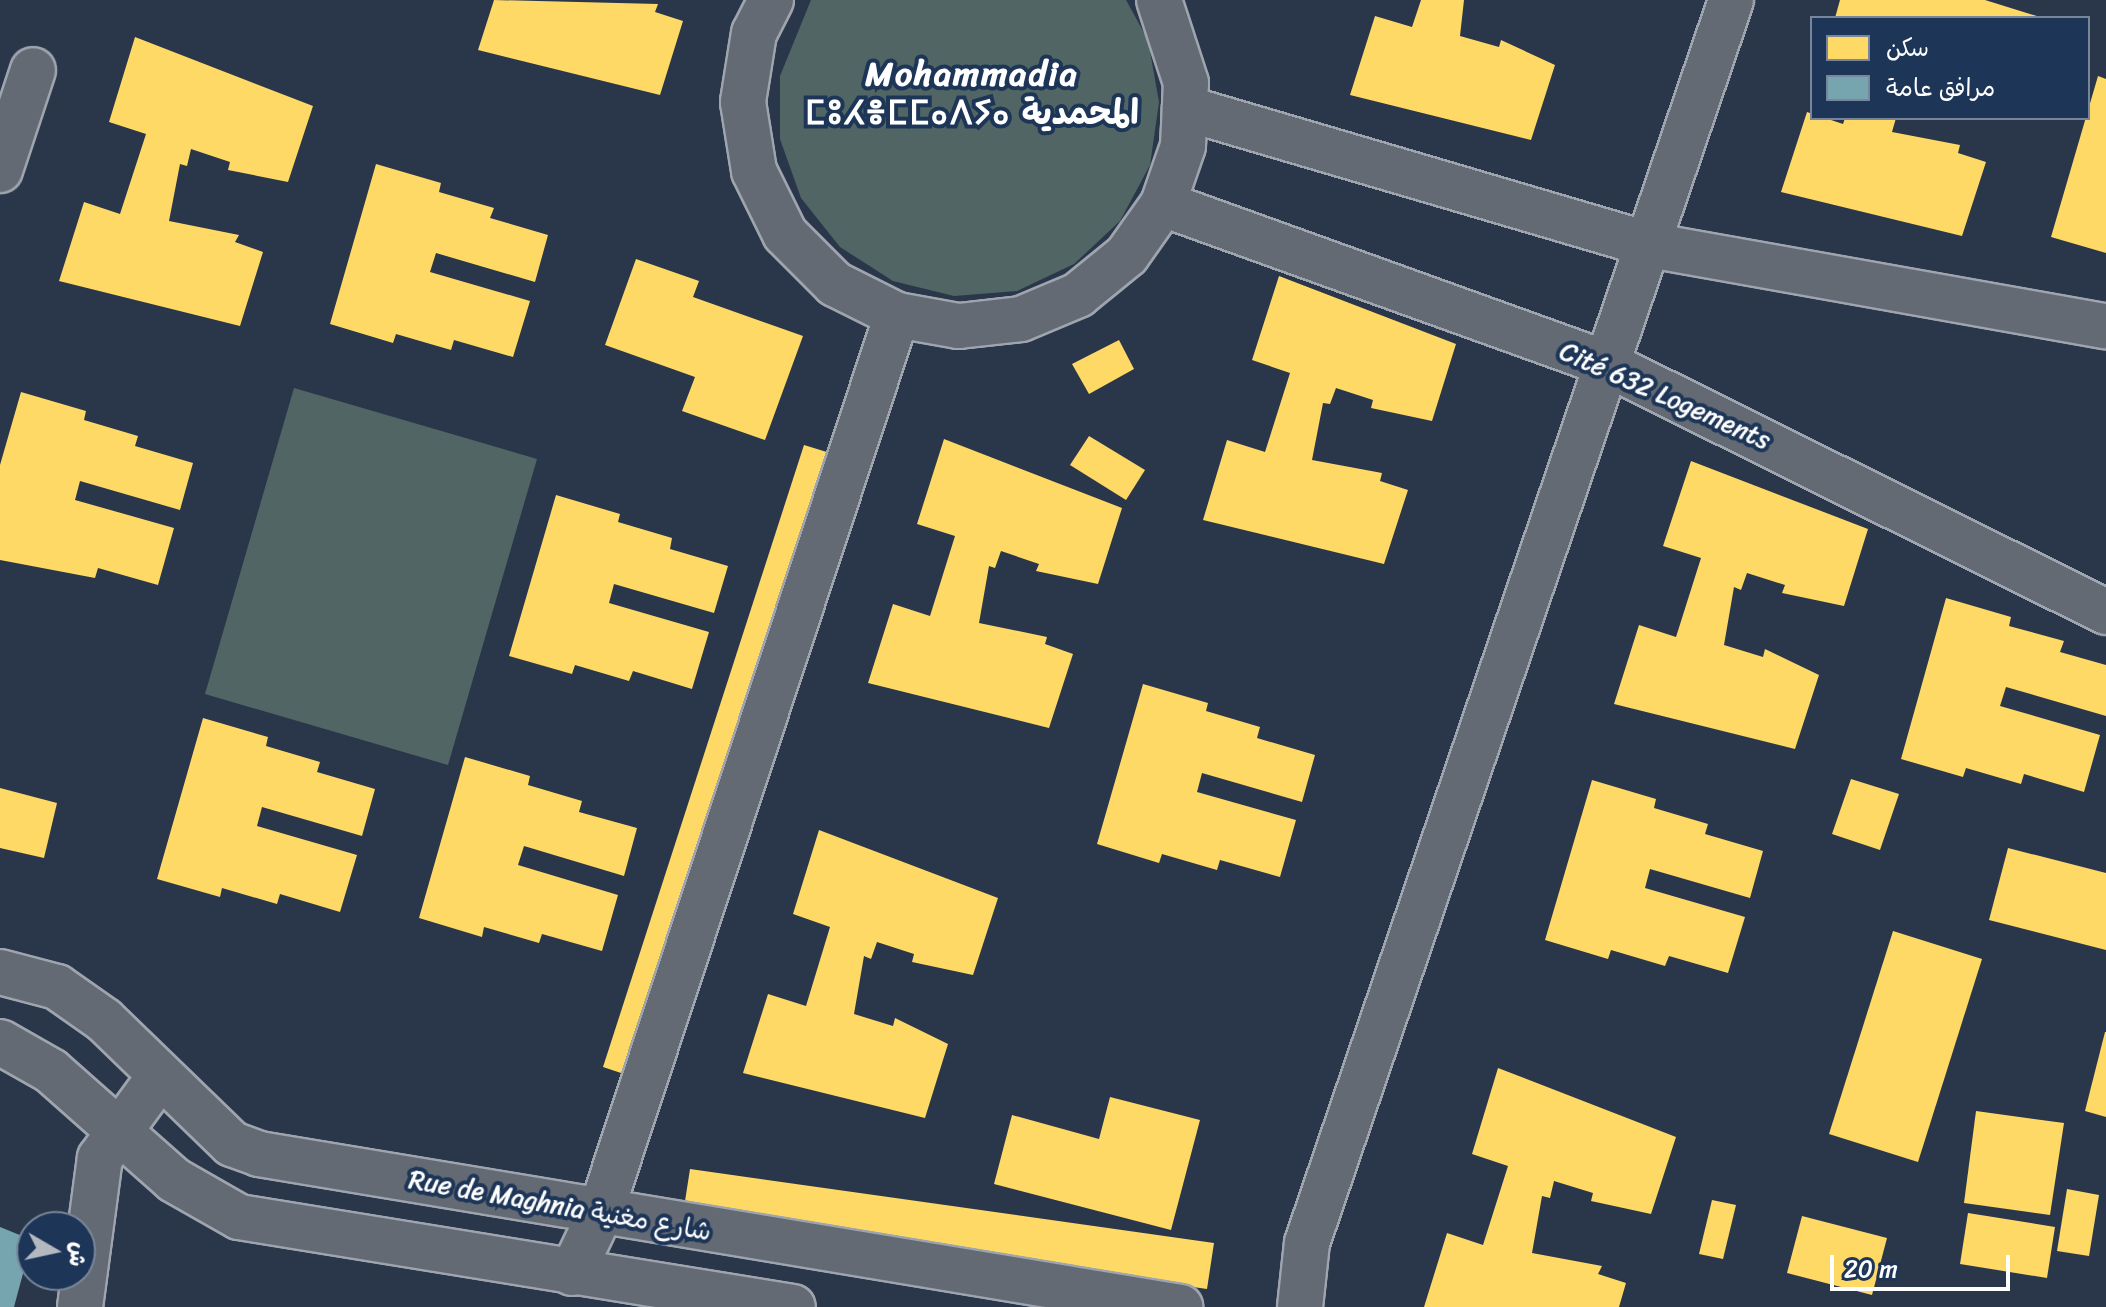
<!DOCTYPE html>
<html>
<head>
<meta charset="utf-8">
<style>
  body { margin:0 }
  #map { position:relative; width:2106px; height:1307px; overflow:hidden; background:#2a374a; font-family:Sriracha,"Playpen Sans Arabic","Noto Sans Tifinagh",sans-serif }
  div>[style] { position:absolute }
  [style*='--x'] { left:calc(var(--x)*1px); top:calc(var(--y)*1px); width:calc(var(--w)*1px); rotate:calc(var(--a)*1deg) }
  .green>* { inset:0; background:#516664 }
  .homes>* { inset:0; background:#ffd966 }
  .public>* { inset:0; background:#76a5af }
  .roads { filter:drop-shadow(2px 0 #9fa5ae) drop-shadow(-2px 0 #9fa5ae) drop-shadow(0 2px #9fa5ae) drop-shadow(0 -2px #9fa5ae) }
  .minor>* { height:44px; margin:-22px; padding:0 22px; transform-origin:22px; border-radius:22px; background:#636a74 }
  span { translate:-50% -50%; white-space:nowrap; text-align:center; line-height:1.15; -webkit-text-stroke:8px #1d3557; paint-order:stroke }
  .street-label { font-size:26px; color:#fff }
  .district-label { font-size:34px; color:#fff; font-weight:700; letter-spacing:2px }
  .legend { position:absolute; left:1810px; top:16px; width:280px; height:104px; box-sizing:border-box; background:#1d3557; border:2px solid #77869a; margin:0; padding:10px 14px; list-style:none; font-size:24px; color:#fff }
  .legend li { display:flex; align-items:center; gap:16px; height:40px }
  .legend b { width:40px; border:2px solid #77869a }
  .north { position:absolute; left:16px; top:1211px; width:80px; height:80px; box-sizing:border-box; background:#1d3557; border:2px solid #77869a; border-radius:50%; rotate:99deg; font-size:22px; font-weight:700; line-height:32px; text-align:center; color:#fff }
  .north::after { content:''; display:block; margin:auto; width:28px; height:36px; background:#b4b9c0; clip-path:polygon(50% 0,100% 100%,50% 72%,0 100%) }
  .scale { position:absolute; left:1830px; top:1255px; width:180px; height:36px; box-sizing:border-box; border:4px solid #fff; border-top:0; padding-left:10px; font-size:24px; line-height:28px; white-space:nowrap; color:#fff; -webkit-text-stroke:6px #1d3557; paint-order:stroke }
</style>
</head>
<body>
<div id="map">
  <div class="green">
    <div style="clip-path:polygon(811px 0,1126px 0,1148px 40px,1159px 102px,1150px 165px,1120px 221px,1074px 264px,1017px 291px,954px 296px,893px 281px,840px 247px,801px 198px,780px 139px,780px 76px)"></div>
    <div style="clip-path:polygon(294px 388px,537px 459px,448px 765px,205px 694px)"></div>
  </div>
  <div class="homes">
    <div style="clip-path:polygon(494px 0,658px 4px,655px 12px,683px 21px,660px 95px,478px 50px)"></div>
    <div style="clip-path:polygon(1421px 0,1464px 0,1460px 36px,1499px 47px,1501px 40px,1555px 65px,1531px 140px,1350px 95px,1375px 16px,1412px 27px)"></div>
    <div style="clip-path:polygon(1840px 0,1985px 0,2040px 17px,1835px 18px)"></div>
    <div style="clip-path:polygon(135px 37px,313px 106px,288px 182px,228px 170px,230px 162px,191px 149px,187px 166px,180px 164px,169px 221px,239px 235px,235px 242px,263px 252px,240px 326px,59px 281px,84px 202px,120px 214px,146px 134px,109px 122px)"></div>
    <div style="clip-path:polygon(2098px 76px,2106px 79px,2106px 253px,2051px 237px)"></div>
    <div style="clip-path:polygon(1807px 112px,1843px 124px,1845px 118px,1896px 118px,1892px 132px,1960px 145px,1958px 153px,1986px 162px,1962px 236px,1781px 192px)"></div>
    <div style="clip-path:polygon(376px 164px,441px 183px,439px 192px,494px 208px,490px 218px,548px 235px,535px 282px,436px 253px,430px 272px,530px 301px,513px 357px,454px 340px,451px 350px,396px 334px,393px 343px,330px 324px)"></div>
    <div style="clip-path:polygon(636px 259px,699px 281px,693px 297px,803px 336px,765px 440px,682px 411px,695px 377px,605px 345px)"></div>
    <div style="clip-path:polygon(1279px 276px,1456px 344px,1432px 421px,1371px 408px,1373px 400px,1336px 388px,1330px 404px,1323px 403px,1312px 460px,1382px 473px,1380px 481px,1408px 490px,1384px 564px,1203px 520px,1227px 440px,1265px 452px,1290px 373px,1252px 360px)"></div>
    <div style="clip-path:polygon(1119px 340px,1134px 369px,1089px 394px,1072px 364px)"></div>
    <div style="clip-path:polygon(21px 392px,86px 411px,84px 420px,138px 436px,135px 446px,193px 463px,180px 510px,80px 481px,75px 500px,174px 528px,158px 585px,98px 568px,95px 578px,0 560px,0 465px)"></div>
    <div style="clip-path:polygon(1089px 436px,1145px 470px,1126px 500px,1070px 465px)"></div>
    <div style="clip-path:polygon(944px 439px,1122px 508px,1098px 584px,1036px 571px,1039px 564px,1001px 551px,995px 568px,989px 566px,979px 623px,1047px 637px,1045px 644px,1073px 654px,1049px 728px,868px 683px,893px 604px,930px 616px,955px 536px,917px 524px)"></div>
    <div style="clip-path:polygon(804px 445px,830px 453px,630px 1076px,603px 1067px)"></div>
    <div style="clip-path:polygon(1691px 461px,1868px 529px,1844px 606px,1782px 593px,1785px 585px,1747px 573px,1741px 590px,1734px 587px,1724px 645px,1763px 657px,1765px 649px,1819px 675px,1795px 749px,1614px 704px,1639px 625px,1676px 637px,1701px 558px,1663px 546px)"></div>
    <div style="clip-path:polygon(556px 495px,620px 514px,618px 522px,672px 538px,670px 549px,728px 566px,714px 613px,614px 584px,609px 603px,709px 632px,692px 689px,633px 671px,629px 681px,575px 665px,572px 674px,509px 656px)"></div>
    <div style="clip-path:polygon(1946px 598px,2011px 617px,2009px 626px,2064px 641px,2060px 652px,2106px 665px,2106px 716px,2006px 687px,2000px 706px,2100px 735px,2084px 792px,2024px 774px,2021px 784px,1966px 768px,1963px 777px,1901px 759px)"></div>
    <div style="clip-path:polygon(1143px 684px,1208px 703px,1206px 711px,1260px 727px,1257px 738px,1315px 755px,1302px 802px,1202px 773px,1197px 792px,1296px 820px,1280px 877px,1220px 860px,1217px 870px,1162px 854px,1159px 863px,1097px 844px)"></div>
    <div style="clip-path:polygon(203px 718px,268px 737px,266px 746px,320px 762px,317px 772px,375px 789px,362px 836px,262px 807px,257px 826px,357px 855px,340px 912px,280px 894px,277px 904px,222px 888px,220px 897px,157px 879px)"></div>
    <div style="clip-path:polygon(465px 757px,530px 776px,528px 785px,582px 801px,579px 812px,637px 828px,624px 876px,524px 846px,518px 865px,618px 895px,602px 951px,542px 934px,539px 943px,484px 927px,482px 937px,419px 918px)"></div>
    <div style="clip-path:polygon(1851px 779px,1899px 794px,1880px 850px,1832px 834px)"></div>
    <div style="clip-path:polygon(1592px 780px,1656px 799px,1654px 808px,1708px 824px,1705px 834px,1763px 851px,1750px 898px,1650px 869px,1645px 888px,1745px 917px,1728px 973px,1669px 956px,1665px 966px,1611px 950px,1608px 959px,1545px 940px)"></div>
    <div style="clip-path:polygon(0 788px,57px 803px,44px 858px,0 848px)"></div>
    <div style="clip-path:polygon(819px 830px,998px 898px,973px 975px,912px 962px,914px 954px,877px 942px,871px 959px,864px 956px,854px 1014px,893px 1026px,895px 1018px,948px 1044px,925px 1118px,743px 1073px,768px 994px,806px 1006px,830px 927px,793px 914px)"></div>
    <div style="clip-path:polygon(2008px 848px,2106px 873px,2106px 950px,1989px 920px)"></div>
    <div style="clip-path:polygon(1893px 931px,1982px 959px,1918px 1162px,1829px 1134px)"></div>
    <div style="clip-path:polygon(2105px 1032px,2106px 1032px,2106px 1117px,2085px 1111px)"></div>
    <div style="clip-path:polygon(1498px 1068px,1676px 1137px,1651px 1214px,1591px 1201px,1593px 1193px,1554px 1181px,1550px 1198px,1542px 1196px,1532px 1253px,1602px 1266px,1598px 1274px,1626px 1283px,1619px 1307px,1424px 1307px,1447px 1233px,1483px 1245px,1508px 1166px,1472px 1154px)"></div>
    <div style="clip-path:polygon(1110px 1097px,1200px 1120px,1171px 1230px,994px 1184px,1012px 1115px,1099px 1139px)"></div>
    <div style="clip-path:polygon(1976px 1111px,2064px 1123px,2050px 1215px,1964px 1203px)"></div>
    <div style="clip-path:polygon(690px 1169px,1214px 1243px,1207px 1289px,683px 1214px)"></div>
    <div style="clip-path:polygon(2067px 1189px,2099px 1195px,2089px 1256px,2057px 1251px)"></div>
    <div style="clip-path:polygon(1712px 1200px,1736px 1205px,1723px 1259px,1699px 1254px)"></div>
    <div style="clip-path:polygon(1968px 1213px,2055px 1227px,2047px 1278px,1960px 1264px)"></div>
    <div style="clip-path:polygon(1802px 1216px,1887px 1238px,1872px 1295px,1787px 1273px)"></div>
  </div>
  <div class="public">
    <div style="clip-path:polygon(0 1227px,32px 1240px,14px 1307px,0 1307px)"></div>
  </div>
  <div class="roads">
    <div class="minor">
      <div style="--x:771;--y:0;--w:37;--a:117"></div>
      <div style="--x:754;--y:33;--w:70;--a:99.1"></div>
      <div style="--x:743;--y:102;--w:70;--a:80.9"></div>
      <div style="--x:754;--y:171;--w:70;--a:63.8"></div>
      <div style="--x:785;--y:234;--w:71;--a:45"></div>
      <div style="--x:835;--y:284;--w:69;--a:26.6"></div>
      <div style="--x:897;--y:315;--w:63;--a:10.1"></div>
      <div style="--x:959;--y:326;--w:62;--a:-6.4"></div>
      <div style="--x:1021;--y:319;--w:62;--a:-22.8"></div>
      <div style="--x:1078;--y:295;--w:63;--a:-39.2"></div>
      <div style="--x:1127;--y:255;--w:62;--a:-54.8"></div>
      <div style="--x:1163;--y:204;--w:61;--a:-71"></div>
      <div style="--x:1183;--y:146;--w:63;--a:-87.3"></div>
      <div style="--x:1186;--y:83;--w:87;--a:-108"></div>
      <div style="--x:1185;--y:108;--w:484;--a:16.4"></div>
      <div style="--x:1649;--y:245;--w:464;--a:10.1"></div>
      <div style="--x:0;--y:170;--w:105;--a:-71.7"></div>
      <div style="--x:1163;--y:204;--w:474;--a:19.8"></div>
      <div style="--x:1609;--y:365;--w:555;--a:26.43"></div>
      <div style="--x:0;--y:972;--w:59;--a:14.7"></div>
      <div style="--x:57;--y:987;--w:57;--a:35.1"></div>
      <div style="--x:104;--y:1020;--w:178;--a:44.1"></div>
      <div style="--x:232;--y:1144;--w:29;--a:20"></div>
      <div style="--x:259;--y:1154;--w:934;--a:9.43"></div>
      <div style="--x:0;--y:1042;--w:59;--a:29.6"></div>
      <div style="--x:51;--y:1071;--w:164;--a:41.5"></div>
      <div style="--x:174;--y:1180;--w:75;--a:29.6"></div>
      <div style="--x:239;--y:1217;--w:561;--a:9.23"></div>
      <div style="--x:572;--y:1273;--w:65;--a:-64.6"></div>
      <div style="--x:600;--y:1214;--w:947;--a:-71.72"></div>
      <div style="--x:80;--y:1307;--w:150;--a:-82.4"></div>
      <div style="--x:100;--y:1158;--w:102;--a:-53.8"></div>
      <div style="--x:1300;--y:1307;--w:64;--a:-83.8"></div>
      <div style="--x:1307;--y:1243;--w:1313;--a:-71.16"></div>
    </div>
  </div>
  <div class="street-label">
    <span style="left:1665px;top:396px;rotate:24deg">Cité 632 Logements</span>
    <span style="left:560px;top:1206px;rotate:10deg">Rue de Maghnia شارع مغنية</span>
  </div>
  <div class="district-label">
    <span style="left:972px;top:94px">Mohammadia<br>ⵎⵓⵃⴻⵎⵎⴰⴷⵢⴰ المحمدية</span>
  </div>
  <ul class="legend">
  <li><b style="height:22px;background:#ffd966"></b>سكن</li>
  <li><b style="height:22px;background:#76a5af"></b>مرافق عامة</li>
  </ul>
  <div class="north">ش</div>
  <div class="scale">20 m</div>
</div>
</body>
</html>
